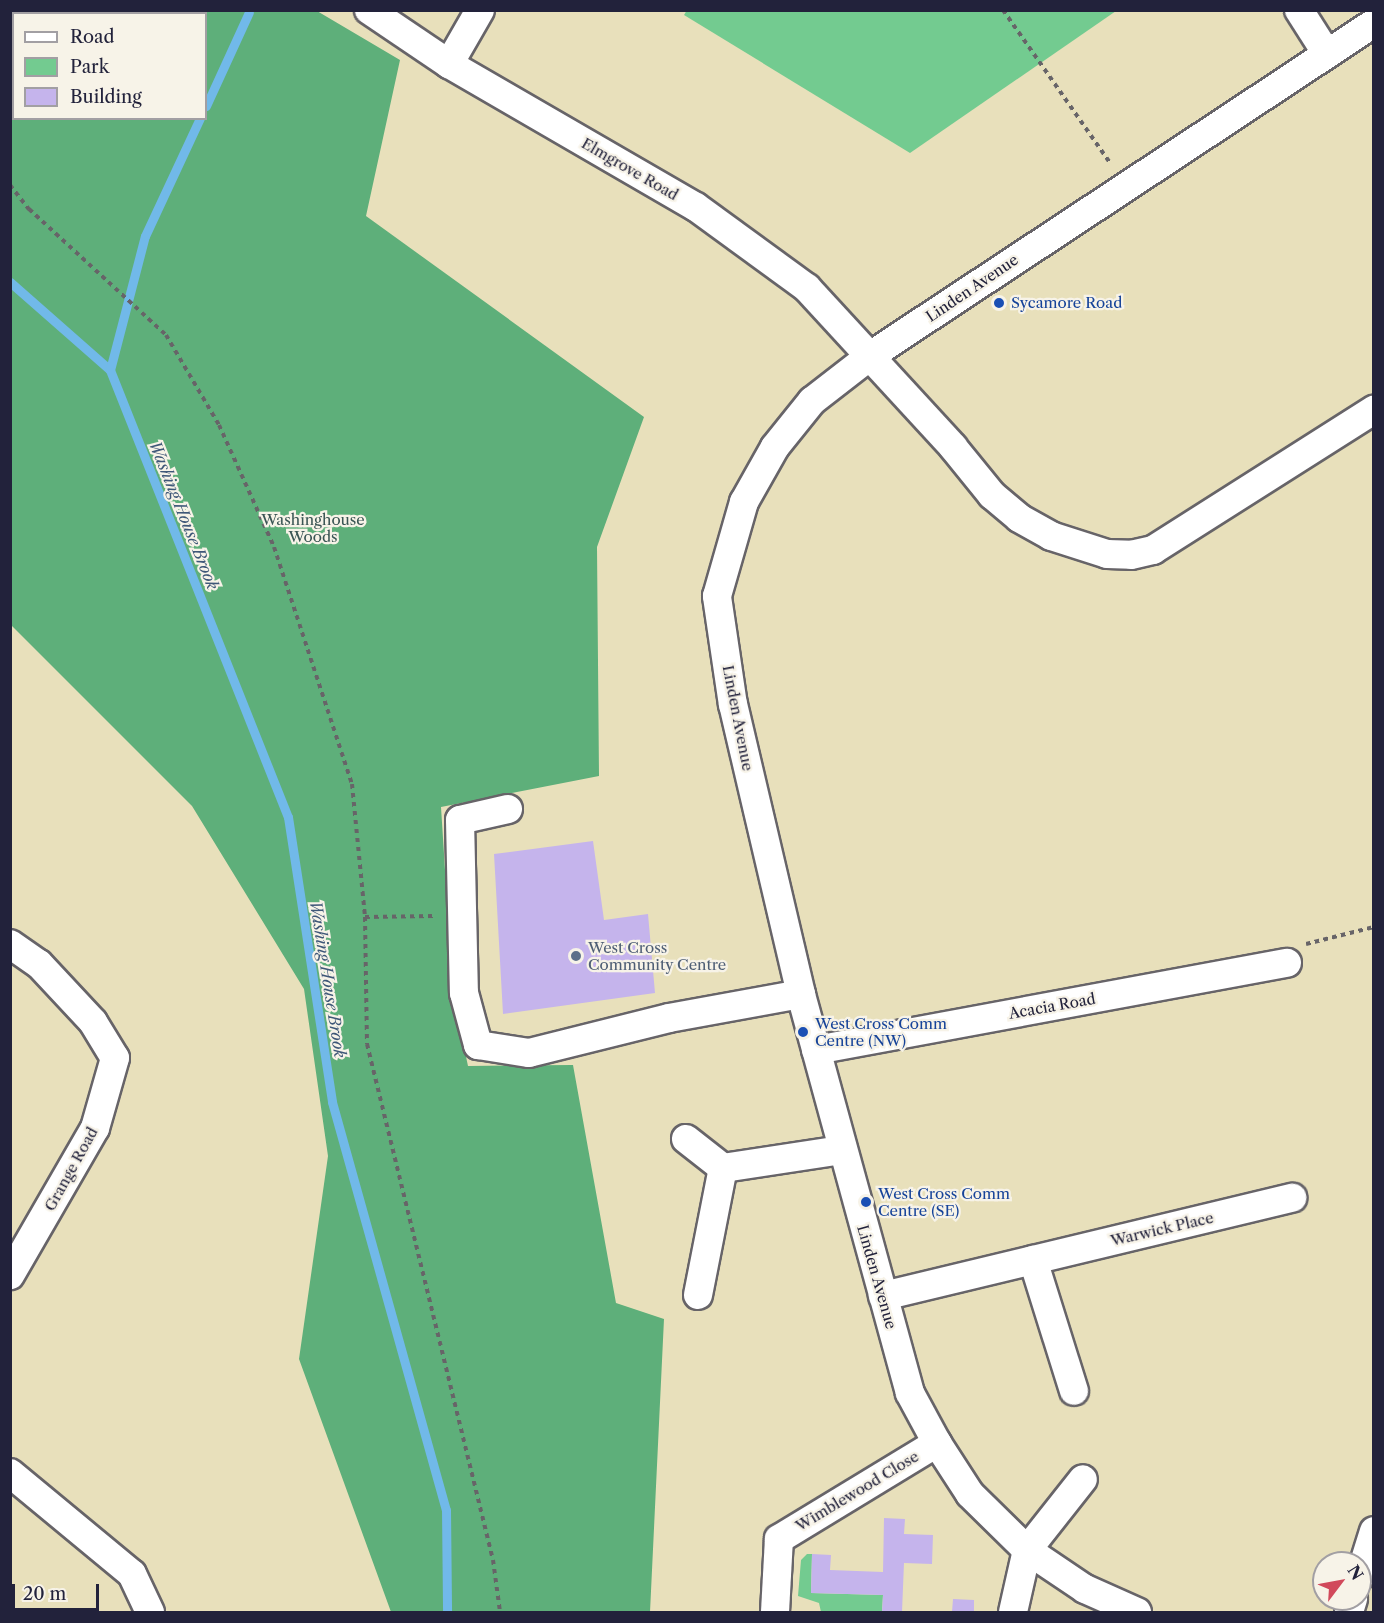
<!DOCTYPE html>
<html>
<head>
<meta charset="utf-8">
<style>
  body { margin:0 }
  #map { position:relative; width:1384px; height:1623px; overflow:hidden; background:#e8e0bb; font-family:"Libre Caslon Text",serif }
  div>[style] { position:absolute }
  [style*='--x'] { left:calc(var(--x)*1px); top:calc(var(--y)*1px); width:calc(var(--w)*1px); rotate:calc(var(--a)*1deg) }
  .green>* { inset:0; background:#73cb90 }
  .forest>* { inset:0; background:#5eaf7a }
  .stream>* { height:9px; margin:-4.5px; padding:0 4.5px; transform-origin:4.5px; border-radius:4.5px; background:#71b9e9 }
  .building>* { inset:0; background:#c5b4ec }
  .path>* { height:4px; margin-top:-2px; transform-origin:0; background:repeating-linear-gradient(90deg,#676468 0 4.5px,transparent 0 9px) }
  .roads { filter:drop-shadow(2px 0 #676468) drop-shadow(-2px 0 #676468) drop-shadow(0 2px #676468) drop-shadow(0 -2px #676468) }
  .minor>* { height:28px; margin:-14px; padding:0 14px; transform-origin:14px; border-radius:14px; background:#fff }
  .dots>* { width:16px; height:16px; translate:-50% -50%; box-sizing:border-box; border:3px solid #f7f3e8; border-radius:50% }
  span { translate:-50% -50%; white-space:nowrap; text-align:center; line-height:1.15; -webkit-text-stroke:4.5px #f7f3e8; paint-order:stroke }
  .street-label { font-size:15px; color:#22223b }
  .transit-label { font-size:15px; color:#164399 }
  .left { translate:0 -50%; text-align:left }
  .park-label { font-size:15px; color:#3a5554 }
  .service-label { font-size:15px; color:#4e5e75 }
  .water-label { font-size:16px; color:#3e5778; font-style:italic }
  .frame { position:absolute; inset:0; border:12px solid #22223b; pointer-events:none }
  .legend { position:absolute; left:12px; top:12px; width:195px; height:108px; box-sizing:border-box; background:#f7f3e8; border:2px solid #a29fa3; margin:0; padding:8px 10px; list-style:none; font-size:18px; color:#22223b }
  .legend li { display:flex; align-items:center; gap:12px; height:30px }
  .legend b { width:30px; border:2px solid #a29fa3 }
  .north { position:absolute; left:1312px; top:1551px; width:60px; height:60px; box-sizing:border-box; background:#f7f3e8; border:2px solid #a29fa3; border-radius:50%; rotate:58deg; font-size:16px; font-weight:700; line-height:24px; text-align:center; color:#22223b }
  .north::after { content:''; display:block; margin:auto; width:21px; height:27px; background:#d1495b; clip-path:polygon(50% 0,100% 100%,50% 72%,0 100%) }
  .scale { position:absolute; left:12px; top:1584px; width:87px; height:27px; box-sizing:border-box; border:3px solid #22223b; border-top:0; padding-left:8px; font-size:18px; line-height:21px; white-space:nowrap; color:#22223b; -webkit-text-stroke:4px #f7f3e8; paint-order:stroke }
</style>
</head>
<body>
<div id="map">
  <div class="green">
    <div style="clip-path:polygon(687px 10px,1115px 10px,1116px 11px,910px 153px,684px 15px)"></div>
    <div style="clip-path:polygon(807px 1554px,812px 1554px,811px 1593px,883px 1595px,882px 1612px,821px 1612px,819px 1603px,798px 1596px,801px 1560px)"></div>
  </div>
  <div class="forest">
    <div style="clip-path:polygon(147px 11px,317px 11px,400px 60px,366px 216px,644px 417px,597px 547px,599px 776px,441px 807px,453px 995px,468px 1066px,573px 1065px,616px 1303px,664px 1319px,650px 1612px,391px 1612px,299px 1359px,328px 1156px,304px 989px,192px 806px,11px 625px,10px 72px,13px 72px,14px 118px,206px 118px,206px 14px,145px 13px)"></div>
  </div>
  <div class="stream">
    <div style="--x:206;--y:106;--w:103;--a:-65.4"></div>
    <div style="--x:10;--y:282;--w:133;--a:41.3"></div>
    <div style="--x:110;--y:370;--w:481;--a:68.3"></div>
    <div style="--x:288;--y:817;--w:288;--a:81.2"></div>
    <div style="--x:332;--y:1102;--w:424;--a:74.4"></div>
    <div style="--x:446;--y:1510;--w:102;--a:89.4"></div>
    <div style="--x:110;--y:370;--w:138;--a:-75.4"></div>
    <div style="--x:145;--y:236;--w:130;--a:-65"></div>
  </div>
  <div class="building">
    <div style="clip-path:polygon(593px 841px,604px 920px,648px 914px,655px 993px,503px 1014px,494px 854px)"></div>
    <div style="clip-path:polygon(884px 1518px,905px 1519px,904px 1534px,933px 1535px,932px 1564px,904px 1563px,902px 1612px,882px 1612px,883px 1595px,811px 1593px,812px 1554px,831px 1555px,830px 1570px,883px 1572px)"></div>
    <div style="clip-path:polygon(953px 1599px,974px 1600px,974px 1612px,952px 1612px)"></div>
  </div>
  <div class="path">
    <div style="--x:1003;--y:10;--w:188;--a:55"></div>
    <div style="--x:10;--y:185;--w:31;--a:52"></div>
    <div style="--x:29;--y:209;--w:186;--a:42.6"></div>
    <div style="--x:166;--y:335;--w:104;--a:59.5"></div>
    <div style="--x:219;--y:425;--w:134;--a:65.7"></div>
    <div style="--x:274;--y:547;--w:250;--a:71.8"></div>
    <div style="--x:352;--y:784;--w:134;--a:84.4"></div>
    <div style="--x:365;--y:917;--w:127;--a:89.1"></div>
    <div style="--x:367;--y:1044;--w:531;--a:76.28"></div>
    <div style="--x:493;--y:1560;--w:52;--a:82.3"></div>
    <div style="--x:365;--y:917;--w:69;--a:-0.8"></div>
    <div style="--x:1306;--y:944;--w:70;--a:-14"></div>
  </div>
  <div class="roads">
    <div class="minor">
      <div style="--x:369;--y:10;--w:97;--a:34"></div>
      <div style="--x:449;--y:64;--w:285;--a:30.1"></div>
      <div style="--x:696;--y:207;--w:137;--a:36.1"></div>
      <div style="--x:807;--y:288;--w:216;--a:47.4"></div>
      <div style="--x:953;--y:447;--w:62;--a:50.9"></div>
      <div style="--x:992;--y:495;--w:35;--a:40"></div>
      <div style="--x:1019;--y:518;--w:37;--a:29"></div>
      <div style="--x:1051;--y:536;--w:59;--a:17.8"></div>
      <div style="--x:1107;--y:554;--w:24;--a:2"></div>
      <div style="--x:1131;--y:555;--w:23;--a:-13"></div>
      <div style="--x:1153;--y:550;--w:262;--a:-32.4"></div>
      <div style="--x:1299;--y:10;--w:52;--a:57.5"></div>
      <div style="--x:449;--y:64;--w:62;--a:-60.1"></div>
      <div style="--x:508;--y:809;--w:49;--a:167.1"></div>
      <div style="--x:460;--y:820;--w:173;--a:88.7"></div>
      <div style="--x:464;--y:993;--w:54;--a:74.9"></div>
      <div style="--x:478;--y:1045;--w:52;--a:8.9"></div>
      <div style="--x:529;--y:1053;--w:144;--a:-14"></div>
      <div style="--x:669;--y:1018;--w:134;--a:-10.3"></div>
      <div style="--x:10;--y:944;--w:35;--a:35"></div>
      <div style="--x:39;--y:964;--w:79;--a:47"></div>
      <div style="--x:93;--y:1022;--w:42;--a:58.6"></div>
      <div style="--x:115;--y:1058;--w:73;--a:105.9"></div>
      <div style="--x:95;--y:1128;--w:170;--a:120"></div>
      <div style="--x:816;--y:1050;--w:479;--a:-10.5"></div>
      <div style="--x:686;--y:1139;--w:47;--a:38.1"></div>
      <div style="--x:1033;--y:1260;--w:137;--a:72.6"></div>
      <div style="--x:698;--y:1295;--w:129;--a:-78.9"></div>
      <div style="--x:723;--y:1168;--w:120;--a:-8.6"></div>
      <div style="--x:883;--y:1296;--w:421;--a:-13.5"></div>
      <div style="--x:10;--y:1473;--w:158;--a:39.6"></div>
      <div style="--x:132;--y:1574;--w:42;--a:64.7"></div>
      <div style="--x:1360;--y:1576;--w:47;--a:-72.7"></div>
      <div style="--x:775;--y:1612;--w:73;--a:-86.9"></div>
      <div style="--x:779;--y:1539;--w:185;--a:-31.3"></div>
      <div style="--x:1013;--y:1612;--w:64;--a:-77.3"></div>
      <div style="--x:1027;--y:1550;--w:90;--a:-51.7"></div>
      <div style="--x:1137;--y:1612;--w:57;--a:-156.1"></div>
      <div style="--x:1085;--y:1589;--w:70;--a:-146.1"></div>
      <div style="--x:1027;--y:1550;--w:80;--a:-135.5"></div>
      <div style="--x:970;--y:1494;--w:61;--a:-122.9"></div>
      <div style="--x:937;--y:1443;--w:57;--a:-118.4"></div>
      <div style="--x:910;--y:1393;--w:414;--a:-105.3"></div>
      <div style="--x:801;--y:994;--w:297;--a:-103.2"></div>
      <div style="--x:733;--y:705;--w:110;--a:-98.4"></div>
      <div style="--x:717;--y:596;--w:98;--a:-74"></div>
      <div style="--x:744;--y:502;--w:63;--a:-60.6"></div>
      <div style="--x:775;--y:447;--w:59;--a:-51.2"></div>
      <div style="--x:812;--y:401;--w:73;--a:-37.8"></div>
      <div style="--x:870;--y:356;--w:604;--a:-33.45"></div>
      <div style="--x:1349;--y:1612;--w:14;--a:-73"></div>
    </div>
  </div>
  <div class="dots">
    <div style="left:999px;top:303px;background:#1a4fb4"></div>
    <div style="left:576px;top:956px;background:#5c6f8a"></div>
    <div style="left:803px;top:1032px;background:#1a4fb4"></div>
    <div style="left:866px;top:1202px;background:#1a4fb4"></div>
  </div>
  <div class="street-label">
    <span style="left:630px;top:169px;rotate:30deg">Elmgrove Road</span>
    <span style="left:972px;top:288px;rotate:-34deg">Linden Avenue</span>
    <span style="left:738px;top:718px;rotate:79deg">Linden Avenue</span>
    <span style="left:1052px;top:1006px;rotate:-10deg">Acacia Road</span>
    <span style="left:71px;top:1169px;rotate:-61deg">Grange Road</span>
    <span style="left:1162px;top:1229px;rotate:-13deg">Warwick Place</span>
    <span style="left:877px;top:1277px;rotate:74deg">Linden Avenue</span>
    <span style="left:857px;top:1491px;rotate:-31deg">Wimblewood Close</span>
  </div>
  <div class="transit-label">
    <span class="left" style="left:1011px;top:303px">Sycamore Road</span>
    <span class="left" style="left:815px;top:1032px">West Cross Comm<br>Centre (NW)</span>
    <span class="left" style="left:878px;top:1202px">West Cross Comm<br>Centre (SE)</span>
  </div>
  <div class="park-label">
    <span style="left:313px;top:528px">Washinghouse<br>Woods</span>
  </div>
  <div class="service-label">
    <span class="left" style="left:588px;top:956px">West Cross<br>Community Centre</span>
  </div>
  <div class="water-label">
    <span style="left:184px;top:515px;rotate:68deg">Washing House Brook</span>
    <span style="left:328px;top:979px;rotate:81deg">Washing House Brook</span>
  </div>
  <div class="frame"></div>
  <ul class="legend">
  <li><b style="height:8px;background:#fff"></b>Road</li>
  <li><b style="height:16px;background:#73cb90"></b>Park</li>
  <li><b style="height:16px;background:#c5b4ec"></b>Building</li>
  </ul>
  <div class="north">N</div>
  <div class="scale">20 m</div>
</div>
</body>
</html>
